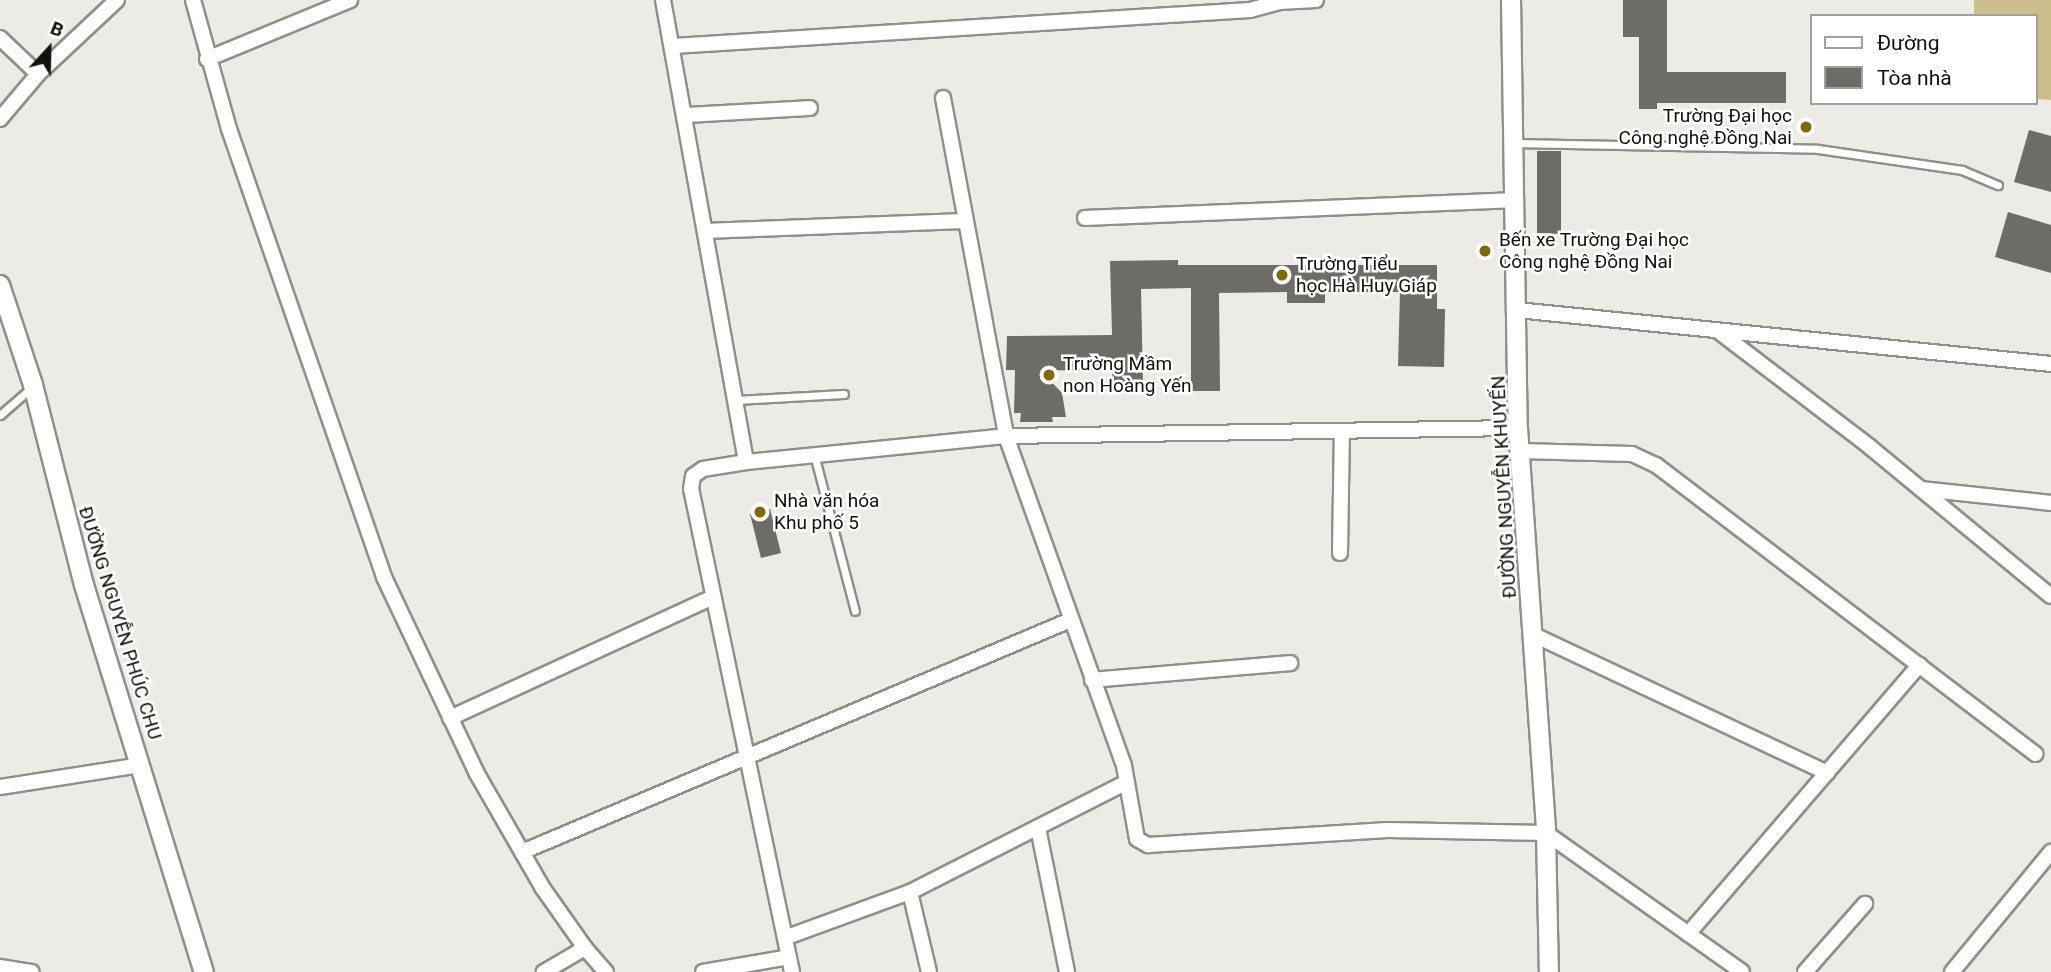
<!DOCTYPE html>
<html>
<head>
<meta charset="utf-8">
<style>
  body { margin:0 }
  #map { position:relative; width:2051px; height:972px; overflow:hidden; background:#edebe5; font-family:Roboto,sans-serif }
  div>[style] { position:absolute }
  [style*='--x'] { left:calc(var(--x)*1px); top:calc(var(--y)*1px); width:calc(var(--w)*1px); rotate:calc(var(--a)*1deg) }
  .green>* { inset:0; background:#cdbf8c }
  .building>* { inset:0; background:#6d6c66 }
  .roads { filter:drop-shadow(2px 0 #918f89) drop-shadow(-2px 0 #918f89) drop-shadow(0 2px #918f89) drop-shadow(0 -2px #918f89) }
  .service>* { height:7px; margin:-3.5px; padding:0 3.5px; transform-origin:3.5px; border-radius:3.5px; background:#fff }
  .minor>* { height:14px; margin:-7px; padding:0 7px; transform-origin:7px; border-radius:7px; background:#fff }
  .tertiary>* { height:18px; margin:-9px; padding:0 9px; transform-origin:9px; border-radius:9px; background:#fff }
  .dots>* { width:19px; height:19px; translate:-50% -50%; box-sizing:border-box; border:4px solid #fff; border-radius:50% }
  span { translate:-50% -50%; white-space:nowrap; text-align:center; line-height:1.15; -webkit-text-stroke:5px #fff; paint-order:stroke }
  .poi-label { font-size:19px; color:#11110e }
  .right { translate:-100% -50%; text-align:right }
  .left { translate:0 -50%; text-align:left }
  .street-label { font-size:19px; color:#11110e }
  .legend { position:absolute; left:1810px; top:14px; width:228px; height:91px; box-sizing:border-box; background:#fff; border:2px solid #a0a09f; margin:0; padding:9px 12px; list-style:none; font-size:21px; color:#11110e }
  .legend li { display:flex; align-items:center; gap:14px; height:35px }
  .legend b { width:35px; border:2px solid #a0a09f }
  .north { position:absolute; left:14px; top:14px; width:70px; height:70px; -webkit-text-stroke:5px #fff; paint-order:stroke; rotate:22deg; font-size:19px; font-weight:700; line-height:28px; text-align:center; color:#11110e }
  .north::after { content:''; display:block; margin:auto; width:24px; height:32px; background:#11110e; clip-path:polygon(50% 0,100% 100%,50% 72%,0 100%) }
</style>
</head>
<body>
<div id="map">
  <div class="green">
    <div style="clip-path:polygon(1974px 0,2051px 0,2051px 100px,2035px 99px,2035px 16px,1974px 16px)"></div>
  </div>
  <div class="building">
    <div style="clip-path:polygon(1623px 0,1667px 0,1667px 72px,1786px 72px,1786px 103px,1657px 103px,1657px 109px,1639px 109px,1639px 37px,1623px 37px)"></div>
    <div style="clip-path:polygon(2029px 130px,2051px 136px,2051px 192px,2014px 182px)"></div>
    <div style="clip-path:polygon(1537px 151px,1561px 151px,1561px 234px,1537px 233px)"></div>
    <div style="clip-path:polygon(2008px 212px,2051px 225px,2051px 273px,1995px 257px)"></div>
    <div style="clip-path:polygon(1178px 260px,1178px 265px,1437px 265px,1437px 309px,1445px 309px,1444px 367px,1398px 366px,1400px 292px,1325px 292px,1325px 303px,1287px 303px,1287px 292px,1219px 293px,1220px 391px,1191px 391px,1191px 288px,1141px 289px,1143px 384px,1113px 385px,1112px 371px,1040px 370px,1062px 393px,1066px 417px,1052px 417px,1053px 422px,1020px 422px,1021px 413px,1014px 413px,1015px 370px,1006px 370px,1007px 336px,1112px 335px,1110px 261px)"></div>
    <div style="clip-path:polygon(770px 509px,781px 553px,761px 558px,750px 514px)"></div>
  </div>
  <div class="roads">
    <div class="service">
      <div style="--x:1514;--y:143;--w:304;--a:1.1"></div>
      <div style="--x:1818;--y:149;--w:146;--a:8.3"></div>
      <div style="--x:1962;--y:170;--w:39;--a:23"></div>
      <div style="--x:735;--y:400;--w:109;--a:-3.2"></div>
      <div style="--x:0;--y:415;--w:41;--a:-41.1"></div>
      <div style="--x:814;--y:454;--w:162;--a:75.4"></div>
    </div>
    <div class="minor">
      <div style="--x:193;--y:0;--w:134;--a:74.4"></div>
      <div style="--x:229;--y:129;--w:474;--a:70.9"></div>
      <div style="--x:384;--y:577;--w:216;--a:64.7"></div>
      <div style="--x:476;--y:772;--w:133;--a:60.1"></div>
      <div style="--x:542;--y:887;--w:75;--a:54.8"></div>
      <div style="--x:585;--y:948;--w:48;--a:149.7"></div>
      <div style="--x:663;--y:0;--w:469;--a:79.8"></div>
      <div style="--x:0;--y:38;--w:52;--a:43.5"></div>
      <div style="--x:673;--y:46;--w:578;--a:-3.57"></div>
      <div style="--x:1250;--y:10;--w:30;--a:-15"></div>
      <div style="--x:1279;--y:2;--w:37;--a:-3"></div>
      <div style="--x:207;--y:59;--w:155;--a:-22.4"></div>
      <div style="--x:943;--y:98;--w:344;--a:79.4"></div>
      <div style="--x:1006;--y:436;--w:350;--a:70.3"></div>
      <div style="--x:1124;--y:766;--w:74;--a:79.9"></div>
      <div style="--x:1137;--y:839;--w:13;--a:29"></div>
      <div style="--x:1148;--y:845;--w:240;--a:-3.6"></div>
      <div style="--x:1388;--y:830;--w:158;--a:1.1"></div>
      <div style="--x:1546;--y:833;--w:240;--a:35.3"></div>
      <div style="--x:685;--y:115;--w:125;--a:-3.2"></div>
      <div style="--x:0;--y:119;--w:59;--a:-49.8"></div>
      <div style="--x:38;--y:74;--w:108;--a:-43.1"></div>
      <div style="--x:1085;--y:218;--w:431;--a:-2.4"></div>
      <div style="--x:705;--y:231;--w:258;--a:-2.2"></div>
      <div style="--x:1517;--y:310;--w:537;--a:5.77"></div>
      <div style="--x:1718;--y:331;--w:191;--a:37.3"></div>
      <div style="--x:1870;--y:447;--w:234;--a:39.5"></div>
      <div style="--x:1520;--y:451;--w:112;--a:1.5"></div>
      <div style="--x:1632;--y:454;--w:26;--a:25"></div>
      <div style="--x:1656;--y:465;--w:477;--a:37.3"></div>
      <div style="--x:1921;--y:489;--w:131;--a:6.1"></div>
      <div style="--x:1340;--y:553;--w:122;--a:-89.1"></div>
      <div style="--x:1534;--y:635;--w:324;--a:25.2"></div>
      <div style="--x:1092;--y:680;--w:199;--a:-4.9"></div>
      <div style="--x:450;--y:718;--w:289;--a:-24.7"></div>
      <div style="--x:0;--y:787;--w:143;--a:-8.9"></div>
      <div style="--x:1038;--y:828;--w:147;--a:78.6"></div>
      <div style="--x:522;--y:852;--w:593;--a:-22.93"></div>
      <div style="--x:910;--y:892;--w:82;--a:76.6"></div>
      <div style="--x:1688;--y:934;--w:355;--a:-49.3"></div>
      <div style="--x:787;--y:937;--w:131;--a:-20.1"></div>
      <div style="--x:910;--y:892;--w:243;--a:-26.9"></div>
      <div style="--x:585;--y:948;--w:32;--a:49"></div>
      <div style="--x:0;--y:967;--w:32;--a:9"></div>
      <div style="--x:703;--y:972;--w:87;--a:-9.9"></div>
      <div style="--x:792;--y:972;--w:493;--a:-101.8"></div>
      <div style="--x:691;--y:489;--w:13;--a:-81"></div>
      <div style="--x:693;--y:476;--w:12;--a:-35"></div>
      <div style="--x:703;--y:469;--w:44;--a:-9.2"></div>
      <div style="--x:746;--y:462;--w:261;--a:-5.7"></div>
      <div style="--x:1006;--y:436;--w:512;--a:-0.9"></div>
      <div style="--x:1805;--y:972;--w:91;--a:-48.6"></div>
      <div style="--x:1952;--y:972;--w:156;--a:-50.5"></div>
    </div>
    <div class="tertiary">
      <div style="--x:1511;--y:0;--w:428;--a:89.1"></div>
      <div style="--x:1518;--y:428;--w:406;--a:86"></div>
      <div style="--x:1546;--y:833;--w:139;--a:88.8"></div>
      <div style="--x:0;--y:285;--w:105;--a:71.7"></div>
      <div style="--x:33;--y:385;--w:206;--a:75.7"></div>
      <div style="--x:84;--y:585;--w:405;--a:72.8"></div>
    </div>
  </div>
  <div class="dots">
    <div style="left:1806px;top:127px;background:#806a02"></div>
    <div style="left:1485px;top:251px;background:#806a02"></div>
    <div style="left:1282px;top:275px;background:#806a02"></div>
    <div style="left:1049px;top:375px;background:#806a02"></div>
    <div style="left:760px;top:512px;background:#806a02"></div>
  </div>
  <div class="poi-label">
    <span class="right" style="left:1792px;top:127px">Trường Đại học<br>Công nghệ Đồng Nai</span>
    <span class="left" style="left:1499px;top:251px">Bến xe Trường Đại học<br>Công nghệ Đồng Nai</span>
    <span class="left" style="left:1296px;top:275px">Trường Tiểu<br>học Hà Huy Giáp</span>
    <span class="left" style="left:1063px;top:375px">Trường Mầm<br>non Hoàng Yến</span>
    <span class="left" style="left:774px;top:512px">Nhà văn hóa<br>Khu phố 5</span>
  </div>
  <div class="street-label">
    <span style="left:1504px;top:487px;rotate:-93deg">ĐƯỜNG NGUYỄN KHUYẾN</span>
    <span style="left:120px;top:623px;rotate:73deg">ĐƯỜNG NGUYỄN PHÚC CHU</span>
  </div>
  <ul class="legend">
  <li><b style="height:9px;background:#fff"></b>Đường</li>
  <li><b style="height:19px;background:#6d6c66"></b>Tòa nhà</li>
  </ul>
  <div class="north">B</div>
</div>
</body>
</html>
